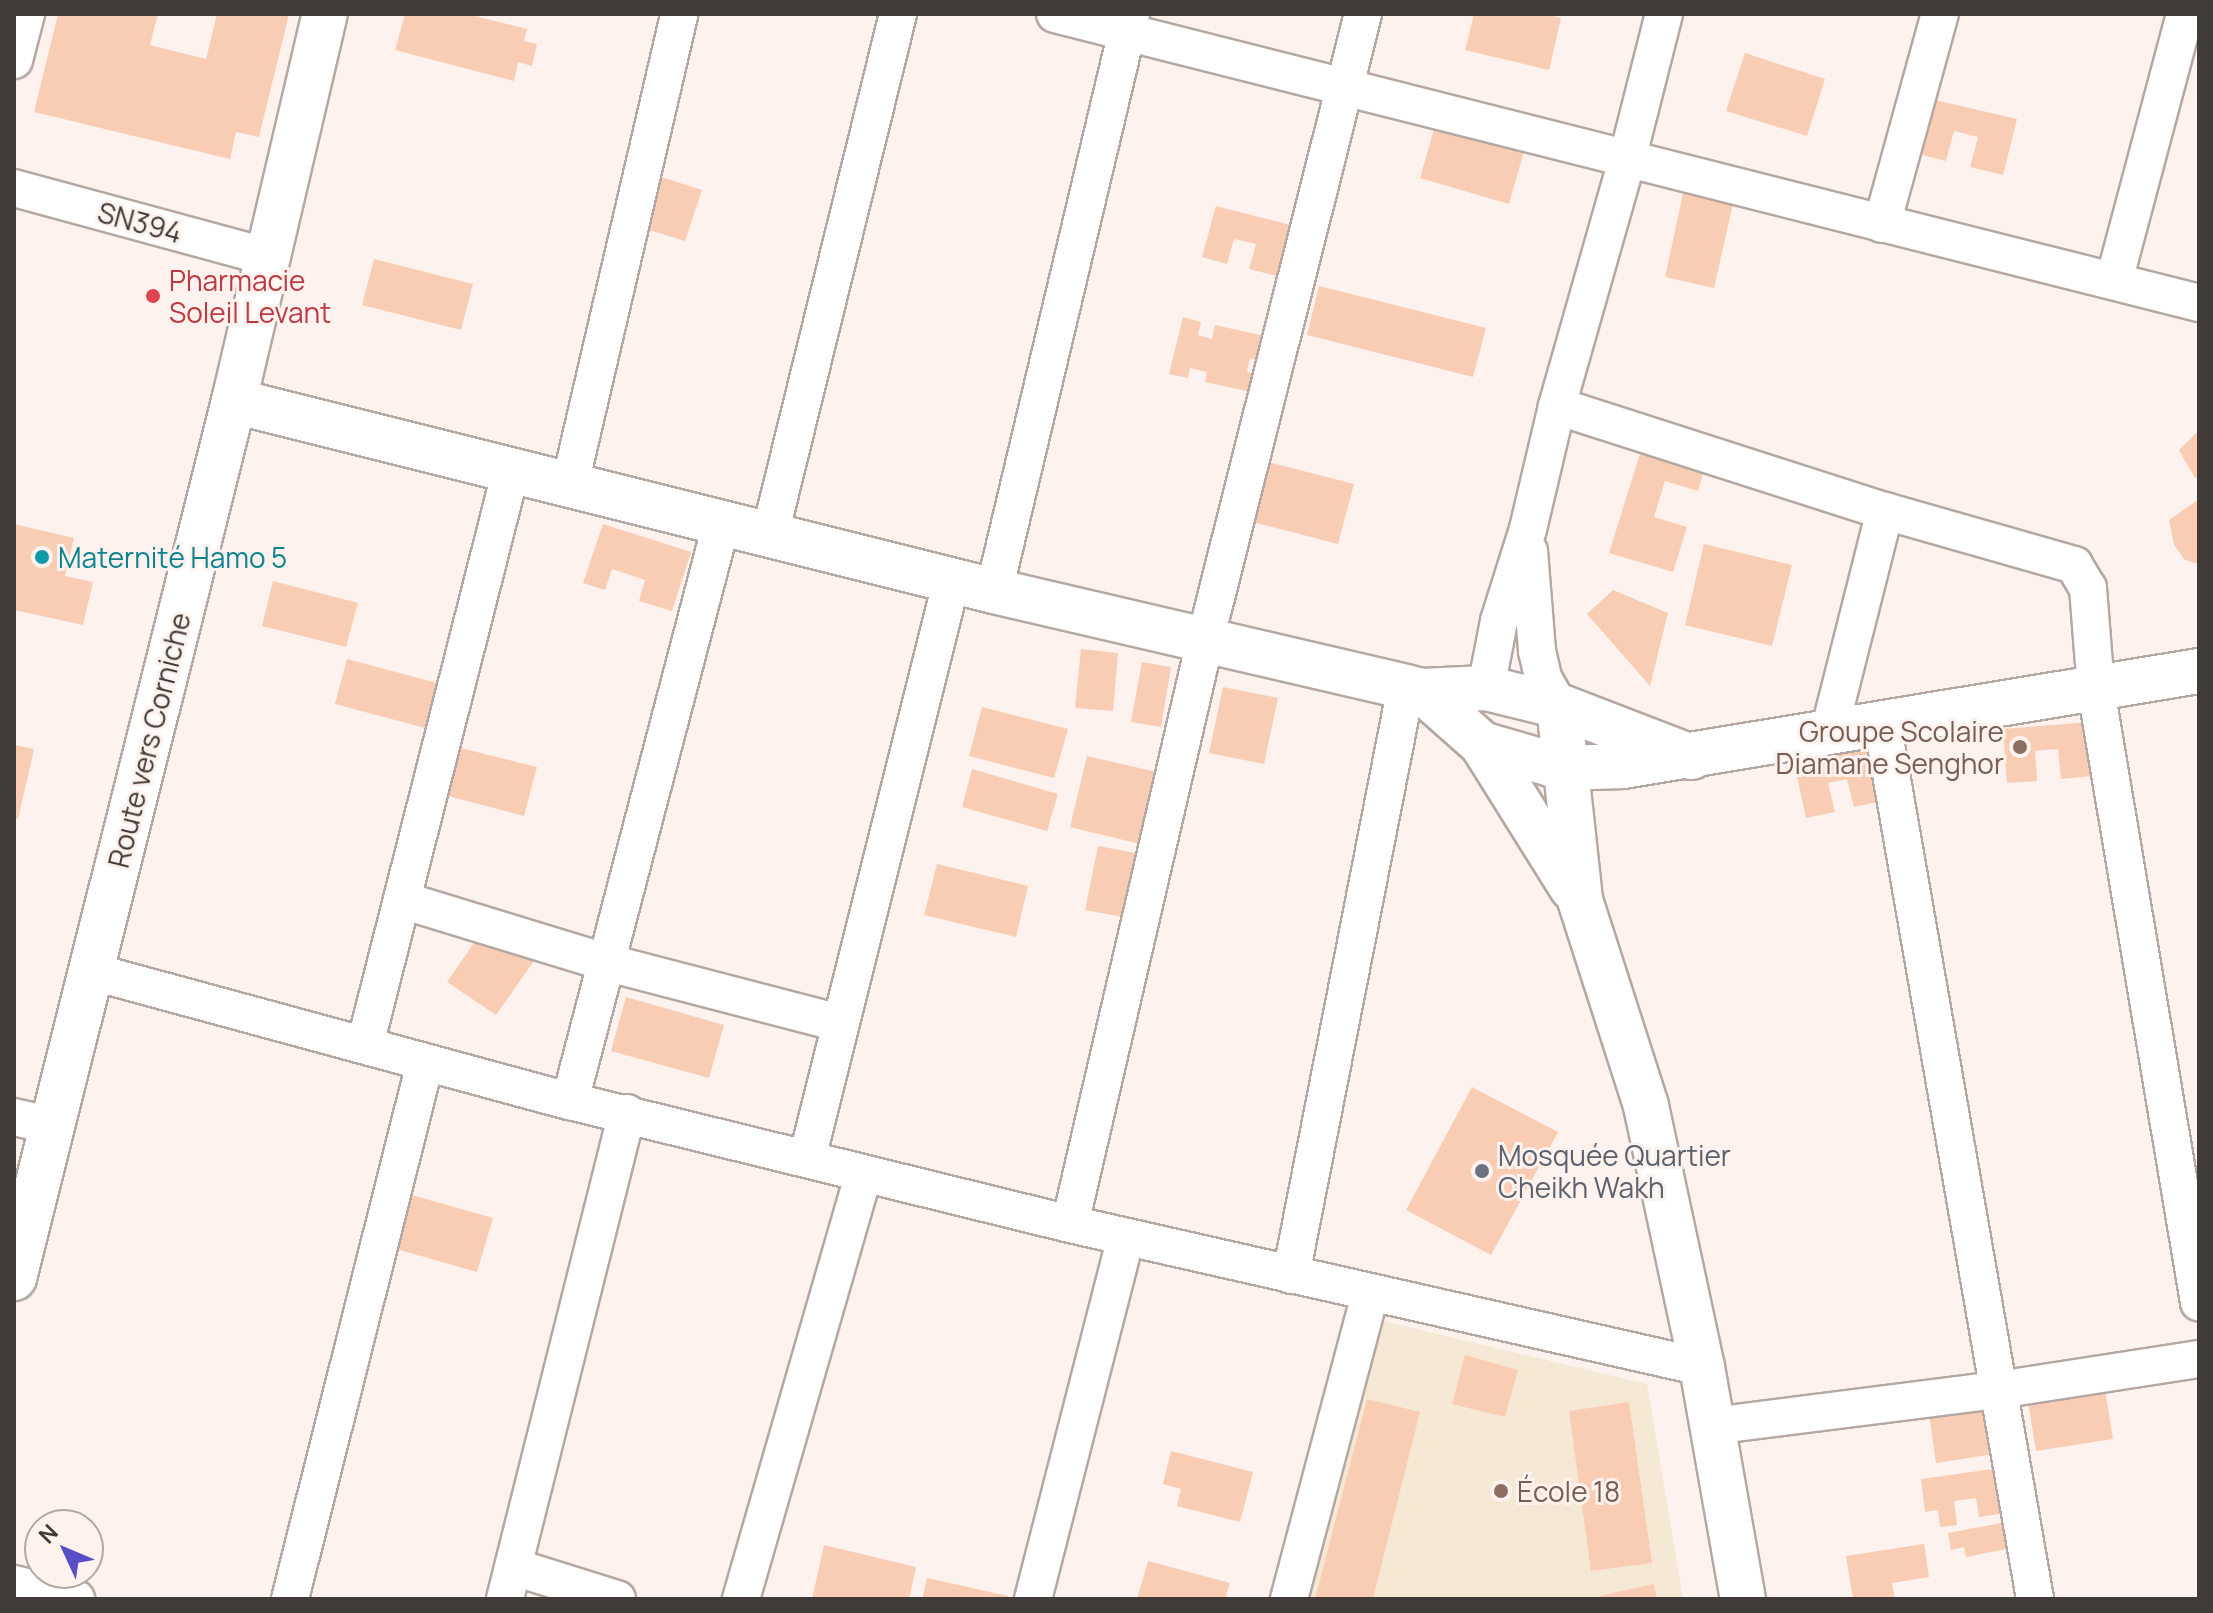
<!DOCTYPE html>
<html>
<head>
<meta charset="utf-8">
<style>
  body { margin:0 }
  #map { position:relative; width:2213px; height:1613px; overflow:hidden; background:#fdf2ed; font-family:Manrope,sans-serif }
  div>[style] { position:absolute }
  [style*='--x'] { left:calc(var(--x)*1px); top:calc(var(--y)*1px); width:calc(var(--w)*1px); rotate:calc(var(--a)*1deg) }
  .education>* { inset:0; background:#f5e9d5 }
  .building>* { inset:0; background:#f9cdb4 }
  .roads { filter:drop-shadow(2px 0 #b5a7a1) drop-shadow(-2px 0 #b5a7a1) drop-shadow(0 2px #b5a7a1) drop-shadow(0 -2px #b5a7a1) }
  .street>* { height:36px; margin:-18px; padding:0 18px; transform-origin:18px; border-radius:18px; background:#fff }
  .secondary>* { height:44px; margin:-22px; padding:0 22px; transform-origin:22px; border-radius:22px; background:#fff }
  .dots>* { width:22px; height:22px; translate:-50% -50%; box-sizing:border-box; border:4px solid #fdf2ed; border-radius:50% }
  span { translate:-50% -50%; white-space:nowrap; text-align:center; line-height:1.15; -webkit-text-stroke:6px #fdf2ed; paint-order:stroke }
  .street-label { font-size:28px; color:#403a38 }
  .health-label { font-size:28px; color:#be3a42 }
  .left { translate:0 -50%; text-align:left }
  .culture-label { font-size:28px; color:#0d838f }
  .education-label { font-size:28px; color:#785e54 }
  .right { translate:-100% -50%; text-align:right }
  .worship-label { font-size:28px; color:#5b616d }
  .frame { position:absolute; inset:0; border:16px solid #403a38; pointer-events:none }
  .north { position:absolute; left:24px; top:1509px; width:80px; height:80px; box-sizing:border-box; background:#fdf2ed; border:2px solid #b1a8a5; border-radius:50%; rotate:314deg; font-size:22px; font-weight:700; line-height:32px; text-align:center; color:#403a38 }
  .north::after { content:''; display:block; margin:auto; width:28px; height:36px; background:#584fc7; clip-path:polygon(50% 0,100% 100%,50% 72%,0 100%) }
</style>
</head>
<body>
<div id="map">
  <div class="education">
    <div style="clip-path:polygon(1383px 1321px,1647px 1384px,1683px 1599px,1308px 1599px)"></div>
  </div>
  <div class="building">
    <div style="clip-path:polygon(58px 14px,158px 14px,150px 45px,206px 59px,217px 14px,289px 14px,259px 137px,236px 132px,230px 159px,34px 112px)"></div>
    <div style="clip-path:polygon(405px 14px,466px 14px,527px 29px,524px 41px,537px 44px,532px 66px,518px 62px,514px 81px,395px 50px)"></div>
    <div style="clip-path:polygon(1474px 14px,1544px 14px,1561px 18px,1549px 70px,1465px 50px)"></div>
    <div style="clip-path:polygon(1745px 53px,1825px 79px,1807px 136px,1726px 111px)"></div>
    <div style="clip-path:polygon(1935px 100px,2017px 119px,2003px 175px,1970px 167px,1978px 137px,1954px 131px,1946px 161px,1922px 155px)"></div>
    <div style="clip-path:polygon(1435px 126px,1524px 151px,1509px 204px,1420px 178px)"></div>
    <div style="clip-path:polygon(655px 175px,702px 190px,685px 241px,639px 227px)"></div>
    <div style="clip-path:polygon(1684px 189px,1734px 199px,1714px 288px,1665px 277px)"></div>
    <div style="clip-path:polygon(1216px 206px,1298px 227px,1285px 278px,1249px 269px,1256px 244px,1234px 239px,1227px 264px,1202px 257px)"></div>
    <div style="clip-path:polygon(374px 259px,473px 284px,461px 330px,362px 305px)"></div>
    <div style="clip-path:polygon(1319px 286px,1486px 328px,1473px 377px,1307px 335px)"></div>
    <div style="clip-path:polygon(1183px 317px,1201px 322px,1198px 335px,1212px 339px,1215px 325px,1269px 337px,1263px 362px,1250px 358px,1247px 372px,1260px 375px,1256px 393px,1205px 382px,1207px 372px,1190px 368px,1188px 378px,1169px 374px)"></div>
    <div style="clip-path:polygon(2197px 432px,2199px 432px,2199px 478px,2195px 478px,2179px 450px)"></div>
    <div style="clip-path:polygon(1643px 444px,1706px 463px,1698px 491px,1665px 481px,1654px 517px,1687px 527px,1673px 572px,1609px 553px)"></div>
    <div style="clip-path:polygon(1268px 462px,1354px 484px,1338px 544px,1252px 522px)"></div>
    <div style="clip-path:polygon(2199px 499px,2199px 564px,2185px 560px,2174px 545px,2169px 520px)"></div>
    <div style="clip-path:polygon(14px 524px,74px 538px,65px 576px,93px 582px,83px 625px,14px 610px)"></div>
    <div style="clip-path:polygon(603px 524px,691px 552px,672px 611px,639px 601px,645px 580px,612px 569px,605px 590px,583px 583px)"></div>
    <div style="clip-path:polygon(1704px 544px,1792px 565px,1772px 646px,1685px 625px)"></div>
    <div style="clip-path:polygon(273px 581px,358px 603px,346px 647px,262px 626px)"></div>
    <div style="clip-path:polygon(1613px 590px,1668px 613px,1650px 686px,1587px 614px)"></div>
    <div style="clip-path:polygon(1081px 649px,1118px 653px,1113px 711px,1075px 708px)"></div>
    <div style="clip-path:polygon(347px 659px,437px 683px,425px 728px,335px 704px)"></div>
    <div style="clip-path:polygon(1142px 662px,1171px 667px,1161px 727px,1131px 722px)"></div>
    <div style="clip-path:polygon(1223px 687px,1278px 698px,1264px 764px,1209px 753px)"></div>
    <div style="clip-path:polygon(982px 707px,1068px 729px,1054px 778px,969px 756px)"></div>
    <div style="clip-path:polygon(2089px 722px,2093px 776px,2061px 779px,2058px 749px,2035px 751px,2037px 781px,2007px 783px,2003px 729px)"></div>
    <div style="clip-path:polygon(1875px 734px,1890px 799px,1854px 807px,1847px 779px,1828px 783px,1835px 812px,1806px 818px,1792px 753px)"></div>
    <div style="clip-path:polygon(14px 745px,34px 749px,18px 819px,14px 818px)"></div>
    <div style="clip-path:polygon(453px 746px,537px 767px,524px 816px,440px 794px)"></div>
    <div style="clip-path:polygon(1087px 756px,1161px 773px,1144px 845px,1070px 827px)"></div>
    <div style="clip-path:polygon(972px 769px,1058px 794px,1047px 831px,962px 807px)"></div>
    <div style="clip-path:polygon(1098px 846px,1141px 854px,1128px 918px,1085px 910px)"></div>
    <div style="clip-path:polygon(937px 864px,1028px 886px,1016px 937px,924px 915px)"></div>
    <div style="clip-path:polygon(485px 927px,534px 961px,496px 1015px,447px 982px)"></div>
    <div style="clip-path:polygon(626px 997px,724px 1025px,709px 1078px,611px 1051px)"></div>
    <div style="clip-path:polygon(1472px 1087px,1558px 1132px,1491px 1255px,1406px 1210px)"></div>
    <div style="clip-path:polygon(401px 1192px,493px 1218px,477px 1272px,386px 1246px)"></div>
    <div style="clip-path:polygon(1465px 1355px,1518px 1370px,1505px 1417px,1452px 1404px)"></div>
    <div style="clip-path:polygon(2105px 1390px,2113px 1439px,2036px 1451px,2028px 1402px)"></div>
    <div style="clip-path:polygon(1367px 1399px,1420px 1412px,1373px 1599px,1315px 1599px)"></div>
    <div style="clip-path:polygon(1629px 1402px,1652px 1563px,1591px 1571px,1569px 1411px)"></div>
    <div style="clip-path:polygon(1993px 1404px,2000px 1453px,1936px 1463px,1929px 1414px)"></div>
    <div style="clip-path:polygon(1171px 1451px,1253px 1472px,1240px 1522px,1177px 1506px,1181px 1489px,1163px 1484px)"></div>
    <div style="clip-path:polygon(2007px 1467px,2013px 1512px,1979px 1517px,1976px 1498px,1954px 1501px,1957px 1525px,1940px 1527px,1938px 1510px,1925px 1512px,1921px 1479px)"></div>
    <div style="clip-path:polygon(2012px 1521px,2017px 1547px,1966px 1557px,1964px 1547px,1951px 1550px,1948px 1533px)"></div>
    <div style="clip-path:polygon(1924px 1544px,1929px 1577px,1892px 1583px,1895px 1599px,1853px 1599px,1846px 1556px)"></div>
    <div style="clip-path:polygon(824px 1545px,916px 1567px,909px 1599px,812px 1599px)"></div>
    <div style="clip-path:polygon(1148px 1561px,1230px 1583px,1225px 1599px,1137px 1599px)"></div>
    <div style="clip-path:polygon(927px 1578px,1008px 1596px,1008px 1599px,922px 1599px)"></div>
    <div style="clip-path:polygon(1654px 1584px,1657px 1599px,1600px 1599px,1599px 1596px)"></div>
  </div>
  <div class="roads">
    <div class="street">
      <div style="--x:1055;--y:14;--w:1180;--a:14.18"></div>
      <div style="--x:14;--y:60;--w:48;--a:-75.4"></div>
      <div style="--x:14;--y:188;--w:260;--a:15.2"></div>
      <div style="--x:1882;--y:224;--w:218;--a:-74.6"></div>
      <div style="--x:2114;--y:281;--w:276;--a:-75.1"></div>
      <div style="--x:1557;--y:406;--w:344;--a:17.8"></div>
      <div style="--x:1885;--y:511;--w:197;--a:15.9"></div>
      <div style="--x:2074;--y:565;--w:27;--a:59"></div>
      <div style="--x:2088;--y:588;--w:102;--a:85.5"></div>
      <div style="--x:2096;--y:690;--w:621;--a:80.45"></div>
      <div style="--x:570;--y:484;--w:482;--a:-76.9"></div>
      <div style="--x:770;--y:534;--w:536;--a:-76.17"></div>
      <div style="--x:1529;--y:551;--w:100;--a:85.4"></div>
      <div style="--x:1537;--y:651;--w:28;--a:77"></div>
      <div style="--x:1543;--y:678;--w:32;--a:60"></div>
      <div style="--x:994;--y:591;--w:593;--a:-76.64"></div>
      <div style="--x:1486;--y:688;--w:68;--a:-79"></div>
      <div style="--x:1499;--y:621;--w:96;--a:-72.5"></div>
      <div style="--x:1528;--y:529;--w:126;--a:-76.7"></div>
      <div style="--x:1557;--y:406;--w:260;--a:-74.1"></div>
      <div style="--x:1628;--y:156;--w:146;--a:-75.8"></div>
      <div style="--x:1882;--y:722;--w:890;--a:80.1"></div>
      <div style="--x:1829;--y:732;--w:228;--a:-75.8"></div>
      <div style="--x:402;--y:900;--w:212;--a:17"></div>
      <div style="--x:605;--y:962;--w:242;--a:14.6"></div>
      <div style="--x:90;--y:971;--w:497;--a:15.2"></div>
      <div style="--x:570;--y:1101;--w:515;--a:13.82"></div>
      <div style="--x:1070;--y:1224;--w:648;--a:12.75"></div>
      <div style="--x:365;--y:1045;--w:593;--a:-75.75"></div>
      <div style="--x:570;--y:1101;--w:600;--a:-75.31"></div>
      <div style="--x:14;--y:1117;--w:39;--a:13"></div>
      <div style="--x:807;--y:1159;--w:598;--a:-75.96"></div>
      <div style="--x:1070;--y:1224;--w:598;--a:-76.96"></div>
      <div style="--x:1205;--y:641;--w:647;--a:-75.86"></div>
      <div style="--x:1291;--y:1275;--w:599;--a:-78.93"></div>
      <div style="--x:1712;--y:1426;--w:288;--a:-7.2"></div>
      <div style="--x:1998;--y:1390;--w:203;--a:-8.8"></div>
      <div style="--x:514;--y:1567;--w:108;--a:17.3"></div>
      <div style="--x:14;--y:1584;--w:64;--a:13.6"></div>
      <div style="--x:290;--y:1599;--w:553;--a:-75.86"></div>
      <div style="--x:505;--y:1599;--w:501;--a:-75.91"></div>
      <div style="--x:741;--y:1599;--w:442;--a:-73.9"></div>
      <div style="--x:1033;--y:1599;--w:373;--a:-75.6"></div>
      <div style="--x:1289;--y:1599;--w:316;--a:-75.1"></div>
    </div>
    <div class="secondary">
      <div style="--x:234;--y:401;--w:783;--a:14.04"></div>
      <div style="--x:994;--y:591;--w:423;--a:13.1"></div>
      <div style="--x:1406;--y:687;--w:16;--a:14"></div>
      <div style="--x:1422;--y:691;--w:64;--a:-2.7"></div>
      <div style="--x:1486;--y:688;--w:75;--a:13.9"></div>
      <div style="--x:1559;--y:706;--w:142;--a:21.1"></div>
      <div style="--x:1422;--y:691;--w:80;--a:41.5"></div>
      <div style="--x:1482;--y:744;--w:170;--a:58"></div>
      <div style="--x:1559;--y:706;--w:195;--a:83.8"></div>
      <div style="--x:1580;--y:900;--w:216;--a:72.2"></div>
      <div style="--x:1646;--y:1106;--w:267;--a:77.9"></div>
      <div style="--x:1702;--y:1367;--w:236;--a:80"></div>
      <div style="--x:1482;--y:744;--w:85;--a:16.3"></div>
      <div style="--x:1564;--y:768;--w:59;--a:-1.9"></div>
      <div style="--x:1623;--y:766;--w:584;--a:-9.37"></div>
      <div style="--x:14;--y:1278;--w:904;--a:-75.92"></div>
      <div style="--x:234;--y:401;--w:398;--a:-76.8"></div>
    </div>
  </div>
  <div class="dots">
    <div style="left:153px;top:296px;background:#e0444e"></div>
    <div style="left:42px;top:557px;background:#0f9aa8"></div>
    <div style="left:2020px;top:747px;background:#8d6e63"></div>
    <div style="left:1482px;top:1171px;background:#6b7280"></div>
    <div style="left:1501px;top:1491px;background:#8d6e63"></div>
  </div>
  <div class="street-label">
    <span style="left:140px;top:222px;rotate:15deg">SN394</span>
    <span style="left:149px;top:740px;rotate:-76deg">Route vers Corniche</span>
  </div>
  <div class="health-label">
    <span class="left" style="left:169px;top:296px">Pharmacie<br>Soleil Levant</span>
  </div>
  <div class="culture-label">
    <span class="left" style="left:58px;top:557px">Maternité Hamo 5</span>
  </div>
  <div class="education-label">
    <span class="right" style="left:2004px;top:747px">Groupe Scolaire<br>Diamane Senghor</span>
    <span class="left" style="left:1517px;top:1491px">École 18</span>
  </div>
  <div class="worship-label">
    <span class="left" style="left:1498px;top:1171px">Mosquée Quartier<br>Cheikh Wakh</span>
  </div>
  <div class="frame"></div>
  <div class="north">N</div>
</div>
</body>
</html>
